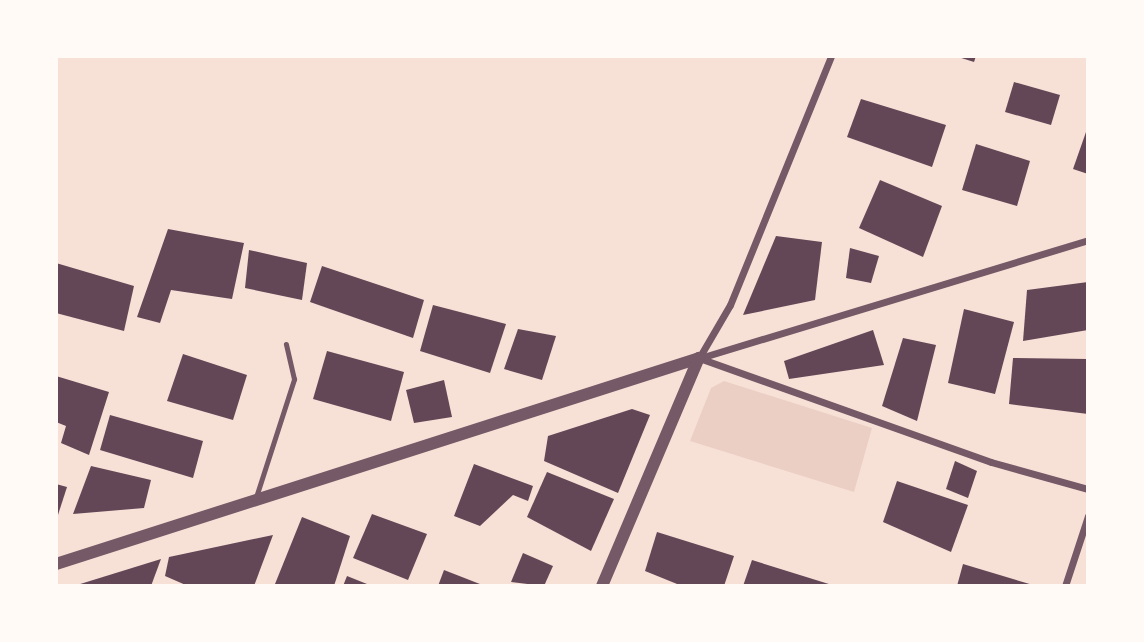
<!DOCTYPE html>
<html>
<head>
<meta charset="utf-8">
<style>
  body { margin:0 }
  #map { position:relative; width:1144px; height:642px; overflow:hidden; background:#f7e1d7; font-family:Montserrat,sans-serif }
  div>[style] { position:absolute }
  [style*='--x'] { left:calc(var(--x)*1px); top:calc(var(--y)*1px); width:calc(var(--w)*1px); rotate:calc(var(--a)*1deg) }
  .green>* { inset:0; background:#ebcfc5 }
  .building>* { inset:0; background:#644757 }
  .service>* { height:5px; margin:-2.5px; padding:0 2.5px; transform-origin:2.5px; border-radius:2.5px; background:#755966 }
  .minor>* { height:7px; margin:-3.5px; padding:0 3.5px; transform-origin:3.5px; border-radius:3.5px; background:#755966 }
  .tertiary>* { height:12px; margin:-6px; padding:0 6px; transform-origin:6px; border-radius:6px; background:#755966 }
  span { translate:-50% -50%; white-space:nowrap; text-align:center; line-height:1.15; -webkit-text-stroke:7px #fffaf5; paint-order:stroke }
  .frame { position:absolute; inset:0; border:58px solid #fffaf5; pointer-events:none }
</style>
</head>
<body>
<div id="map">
  <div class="green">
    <div style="clip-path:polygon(724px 381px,872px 428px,854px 492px,690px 441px,711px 388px)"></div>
  </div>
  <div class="building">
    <div style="clip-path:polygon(955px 56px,976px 56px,974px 62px)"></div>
    <div style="clip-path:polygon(1014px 82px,1060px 95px,1051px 125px,1005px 112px)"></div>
    <div style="clip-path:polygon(861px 99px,946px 125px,932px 167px,847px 137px)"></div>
    <div style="clip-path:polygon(1086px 132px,1088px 132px,1088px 174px,1073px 169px)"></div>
    <div style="clip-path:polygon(976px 144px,1030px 161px,1017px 206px,962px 190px)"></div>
    <div style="clip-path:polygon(880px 180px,942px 206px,923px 257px,859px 228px)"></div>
    <div style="clip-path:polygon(168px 229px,244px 243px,232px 299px,171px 290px,160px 323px,137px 317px)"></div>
    <div style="clip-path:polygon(776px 236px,822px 242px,815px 300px,743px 315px)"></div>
    <div style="clip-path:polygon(850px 248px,879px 256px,871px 283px,846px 278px)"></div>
    <div style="clip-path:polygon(249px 250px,307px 263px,302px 300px,245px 288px)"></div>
    <div style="clip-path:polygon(56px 263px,134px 286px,124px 331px,56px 313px)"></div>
    <div style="clip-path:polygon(322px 266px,424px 300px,413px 338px,310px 302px)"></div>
    <div style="clip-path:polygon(1088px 282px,1088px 330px,1023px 341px,1027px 290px)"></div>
    <div style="clip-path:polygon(433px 305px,506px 324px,490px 373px,420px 351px)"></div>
    <div style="clip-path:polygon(964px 309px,1014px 322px,995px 394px,948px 383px)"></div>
    <div style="clip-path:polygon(518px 329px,556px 336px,542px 380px,504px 369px)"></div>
    <div style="clip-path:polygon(873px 330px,884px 365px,789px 379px,784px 361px)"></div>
    <div style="clip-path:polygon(903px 338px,936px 345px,917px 421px,882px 406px)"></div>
    <div style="clip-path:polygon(327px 351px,404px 372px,391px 421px,313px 399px)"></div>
    <div style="clip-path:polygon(183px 354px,247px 375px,233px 420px,167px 401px)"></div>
    <div style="clip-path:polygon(1013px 358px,1088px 359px,1088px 414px,1009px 404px)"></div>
    <div style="clip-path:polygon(56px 376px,109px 392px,89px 455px,61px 443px,66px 426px,56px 422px)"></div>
    <div style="clip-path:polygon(444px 380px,452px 417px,414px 423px,406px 390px)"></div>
    <div style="clip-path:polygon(632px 409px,650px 415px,618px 493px,544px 461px,548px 436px)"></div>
    <div style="clip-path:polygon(110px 415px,203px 441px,193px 478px,100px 450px)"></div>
    <div style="clip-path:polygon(955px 461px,977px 471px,968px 498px,946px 489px)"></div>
    <div style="clip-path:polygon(474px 464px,533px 486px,528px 501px,513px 495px,480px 526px,454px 516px)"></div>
    <div style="clip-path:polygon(91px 466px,151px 480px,144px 508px,73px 514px)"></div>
    <div style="clip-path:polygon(547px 472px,614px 499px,591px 551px,527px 517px)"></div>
    <div style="clip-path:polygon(897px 481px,968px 505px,951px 552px,883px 522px)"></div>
    <div style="clip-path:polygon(56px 484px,67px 487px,57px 518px,56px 518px)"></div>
    <div style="clip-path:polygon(372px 514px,427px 534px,408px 580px,353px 558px)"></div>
    <div style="clip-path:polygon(302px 517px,350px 536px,334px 586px,275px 584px)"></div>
    <div style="clip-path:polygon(657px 532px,734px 556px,724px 586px,682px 586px,645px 571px)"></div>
    <div style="clip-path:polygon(273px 535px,254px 586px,188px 586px,165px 576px,169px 557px)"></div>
    <div style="clip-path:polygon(523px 553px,553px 566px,544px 586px,511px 582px)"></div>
    <div style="clip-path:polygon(161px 559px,151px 586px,77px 586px,77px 585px)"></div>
    <div style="clip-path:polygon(752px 560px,832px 585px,832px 586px,743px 586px)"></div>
    <div style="clip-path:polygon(963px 564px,1033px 585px,1033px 586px,957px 586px)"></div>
    <div style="clip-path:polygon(444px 570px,485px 586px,438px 586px)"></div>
    <div style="clip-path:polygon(347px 576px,372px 586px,343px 586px)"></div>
  </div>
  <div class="service">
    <div style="--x:256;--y:497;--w:124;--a:-72.1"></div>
    <div style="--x:294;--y:379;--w:36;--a:-103"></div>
  </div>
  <div class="minor">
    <div style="--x:699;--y:358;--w:310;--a:19.6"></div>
    <div style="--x:991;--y:462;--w:101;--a:15.6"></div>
    <div style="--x:699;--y:358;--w:61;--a:-59.7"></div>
    <div style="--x:730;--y:305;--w:269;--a:-67.9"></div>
    <div style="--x:700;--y:358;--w:406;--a:-16.9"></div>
    <div style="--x:1065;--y:586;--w:74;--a:-71.8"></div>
  </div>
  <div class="tertiary">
    <div style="--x:56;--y:564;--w:675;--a:-17.76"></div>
    <div style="--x:602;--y:586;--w:248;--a:-67"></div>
  </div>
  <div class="frame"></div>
</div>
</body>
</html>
